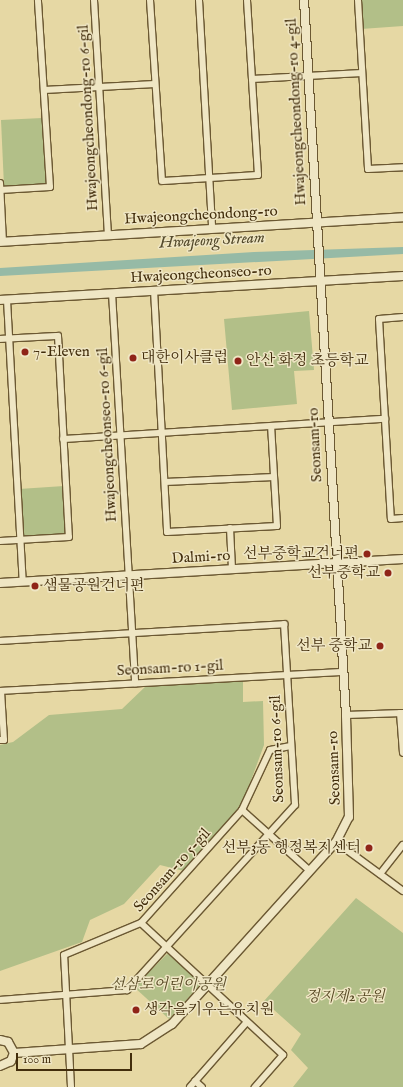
<!DOCTYPE html>
<html>
<head>
<meta charset="utf-8">
<style>
  body { margin:0 }
  #map { position:relative; width:403px; height:1087px; overflow:hidden; background:#e6d8a4; font-family:"IM FELL English","Noto Serif KR",serif }
  div>[style] { position:absolute }
  [style*='--x'] { left:calc(var(--x)*1px); top:calc(var(--y)*1px); width:calc(var(--w)*1px); rotate:calc(var(--a)*1deg) }
  .green>* { inset:0; background:#b2bf88 }
  .water>* { inset:0; background:#96baa6 }
  .roads { filter:drop-shadow(1px 0 #6b5832) drop-shadow(-1px 0 #6b5832) drop-shadow(0 1px #6b5832) drop-shadow(0 -1px #6b5832) }
  .minor>* { height:6px; margin:-3px; padding:0 3px; transform-origin:3px; border-radius:3px; background:#efe6c4 }
  .tertiary>* { height:8px; margin:-4px; padding:0 4px; transform-origin:4px; border-radius:4px; background:#efe6c4 }
  .dots>* { width:11px; height:11px; translate:-50% -50%; box-sizing:border-box; border:2px solid #efe6c4; border-radius:50% }
  span { translate:-50% -50%; white-space:nowrap; text-align:center; line-height:1.15; -webkit-text-stroke:3px #efe6c4; paint-order:stroke }
  .street-label { font-size:15px; color:#422d0c }
  .poi-label { font-size:15px; color:#422d0c }
  .left { translate:0 -50%; text-align:left }
  .right { translate:-100% -50%; text-align:right }
  .park-label { font-size:15px; color:#584a25; font-style:italic }
  .water-label { font-size:16px; color:#53492b; font-style:italic }
  .scale { position:absolute; left:16px; top:1053px; width:116px; height:18px; box-sizing:border-box; border:2px solid #422d0c; border-top:0; padding-left:5px; font-size:12px; line-height:14px; white-space:nowrap; color:#422d0c; -webkit-text-stroke:3px #efe6c4; paint-order:stroke }
</style>
</head>
<body>
<div id="map">
  <div class="green">
    <div style="clip-path:polygon(359px 0,403px 0,403px 26px,361px 29px)"></div>
    <div style="clip-path:polygon(42px 118px,46px 184px,4px 186px,1px 120px)"></div>
    <div style="clip-path:polygon(309px 311px,314px 370px,294px 371px,297px 404px,232px 410px,224px 319px)"></div>
    <div style="clip-path:polygon(64px 486px,67px 536px,22px 539px,19px 489px)"></div>
    <div style="clip-path:polygon(243px 680px,243px 702px,263px 701px,264px 745px,242px 805px,184px 871px,160px 865px,124px 904px,90px 920px,82px 942px,0 971px,0 745px,13px 742px,49px 715px,122px 709px,146px 686px)"></div>
    <div style="clip-path:polygon(356px 898px,403px 933px,403px 1087px,293px 1087px,308px 1068px,291px 1050px,301px 1034px,264px 1001px)"></div>
    <div style="clip-path:polygon(167px 954px,172px 955px,202px 983px,169px 1019px,134px 987px)"></div>
  </div>
  <div class="water">
    <div style="clip-path:polygon(403px 247px,403px 254px,0 276px,0 268px,254px 252px)"></div>
  </div>
  <div class="roads">
    <div class="minor">
      <div style="--x:94;--y:0;--w:234;--a:86.6"></div>
      <div style="--x:150;--y:0;--w:181;--a:86.2"></div>
      <div style="--x:162;--y:181;--w:96;--a:-3.6"></div>
      <div style="--x:258;--y:175;--w:175;--a:-93.6"></div>
      <div style="--x:199;--y:0;--w:228;--a:86.7"></div>
      <div style="--x:358;--y:0;--w:169;--a:86.6"></div>
      <div style="--x:368;--y:169;--w:35;--a:-3"></div>
      <div style="--x:252;--y:79;--w:110;--a:-3.1"></div>
      <div style="--x:44;--y:90;--w:111;--a:-3.1"></div>
      <div style="--x:0;--y:183;--w:59;--a:87.1"></div>
      <div style="--x:0;--y:190;--w:50;--a:-3.4"></div>
      <div style="--x:50;--y:187;--w:187;--a:-93.7"></div>
      <div style="--x:154;--y:290;--w:242;--a:86.9"></div>
      <div style="--x:167;--y:532;--w:110;--a:-3.1"></div>
      <div style="--x:277;--y:526;--w:100;--a:-93.4"></div>
      <div style="--x:112;--y:293;--w:391;--a:86.6"></div>
      <div style="--x:7;--y:300;--w:282;--a:86.8"></div>
      <div style="--x:403;--y:317;--w:24;--a:175"></div>
      <div style="--x:379;--y:319;--w:200;--a:86.6"></div>
      <div style="--x:391;--y:519;--w:12;--a:-5"></div>
      <div style="--x:0;--y:339;--w:58;--a:-3"></div>
      <div style="--x:58;--y:336;--w:201;--a:86.9"></div>
      <div style="--x:69;--y:537;--w:69;--a:176.7"></div>
      <div style="--x:63;--y:439;--w:323;--a:-3.6"></div>
      <div style="--x:165;--y:482;--w:109;--a:-2.6"></div>
      <div style="--x:230;--y:528;--w:41;--a:87.2"></div>
      <div style="--x:0;--y:641;--w:285;--a:-3.4"></div>
      <div style="--x:284;--y:624;--w:181;--a:86.5"></div>
      <div style="--x:295;--y:805;--w:250;--a:132.2"></div>
      <div style="--x:127;--y:990;--w:127;--a:175.5"></div>
      <div style="--x:0;--y:691;--w:343;--a:-3.2"></div>
      <div style="--x:400;--y:713;--w:40;--a:85.7"></div>
      <div style="--x:346;--y:715;--w:57;--a:-2"></div>
      <div style="--x:0;--y:740;--w:4;--a:0"></div>
      <div style="--x:4;--y:740;--w:49;--a:-93.5"></div>
      <div style="--x:242;--y:810;--w:91;--a:41.9"></div>
      <div style="--x:336;--y:842;--w:83;--a:36.2"></div>
      <div style="--x:380;--y:874;--w:37;--a:-52"></div>
      <div style="--x:141;--y:923;--w:194;--a:42.9"></div>
      <div style="--x:283;--y:1055;--w:43;--a:131.2"></div>
      <div style="--x:195;--y:1081;--w:9;--a:41"></div>
      <div style="--x:71;--y:1087;--w:132;--a:-93"></div>
      <div style="--x:64;--y:955;--w:83;--a:-22.6"></div>
      <div style="--x:141;--y:923;--w:152;--a:-48.2"></div>
      <div style="--x:242;--y:810;--w:66;--a:-65"></div>
      <div style="--x:270;--y:750;--w:21;--a:-11"></div>
      <div style="--x:190;--y:1087;--w:86;--a:-48.8"></div>
    </div>
    <div class="tertiary">
      <div style="--x:0;--y:242;--w:404;--a:-3.5"></div>
      <div style="--x:0;--y:300;--w:404;--a:-3.4"></div>
      <div style="--x:0;--y:583;--w:404;--a:-3.4"></div>
      <div style="--x:0;--y:1040;--w:8;--a:14"></div>
      <div style="--x:8;--y:1042;--w:13;--a:61"></div>
      <div style="--x:14;--y:1053;--w:9;--a:111"></div>
      <div style="--x:11;--y:1061;--w:12;--a:156"></div>
      <div style="--x:14;--y:1053;--w:127;--a:-4.1"></div>
      <div style="--x:141;--y:1044;--w:37;--a:-33"></div>
      <div style="--x:172;--y:1024;--w:245;--a:-48"></div>
      <div style="--x:336;--y:842;--w:28;--a:-63"></div>
      <div style="--x:349;--y:817;--w:102;--a:-91.7"></div>
      <div style="--x:346;--y:715;--w:716;--a:-93.36"></div>
    </div>
  </div>
  <div class="dots">
    <div style="left:25px;top:352px;background:#8f2418"></div>
    <div style="left:133px;top:358px;background:#8f2418"></div>
    <div style="left:238px;top:361px;background:#8f2418"></div>
    <div style="left:367px;top:554px;background:#8f2418"></div>
    <div style="left:388px;top:573px;background:#8f2418"></div>
    <div style="left:35px;top:586px;background:#8f2418"></div>
    <div style="left:380px;top:646px;background:#8f2418"></div>
    <div style="left:369px;top:848px;background:#8f2418"></div>
    <div style="left:136px;top:1010px;background:#8f2418"></div>
  </div>
  <div class="street-label">
    <span style="left:296px;top:112px;rotate:-93deg">Hwajeongcheondong-ro 4-gil</span>
    <span style="left:88px;top:118px;rotate:-93deg">Hwajeongcheondong-ro 6-gil</span>
    <span style="left:201px;top:215px;rotate:-3deg">Hwajeongcheondong-ro</span>
    <span style="left:201px;top:274px;rotate:-3deg">Hwajeongcheonseo-ro</span>
    <span style="left:107px;top:435px;rotate:-93deg">Hwajeongcheonseo-ro 6-gil</span>
    <span style="left:315px;top:445px;rotate:-93deg">Seonsam-ro</span>
    <span style="left:201px;top:557px;rotate:-3deg">Dalmi-ro</span>
    <span style="left:170px;top:668px;rotate:-3deg">Seonsam-ro 1-gil</span>
    <span style="left:277px;top:749px;rotate:-92deg">Seonsam-ro 6-gil</span>
    <span style="left:334px;top:768px;rotate:-92deg">Seonsam-ro</span>
    <span style="left:172px;top:870px;rotate:-48deg">Seonsam-ro 5-gil</span>
  </div>
  <div class="poi-label">
    <span class="left" style="left:33px;top:352px">7-Eleven</span>
    <span class="left" style="left:141px;top:358px">대한이사클럽</span>
    <span class="left" style="left:246px;top:361px">안산 화정 초등학교</span>
    <span class="right" style="left:359px;top:554px">선부중학교건너편</span>
    <span class="right" style="left:380px;top:573px">선부중학교</span>
    <span class="left" style="left:43px;top:586px">샘물공원건너편</span>
    <span class="right" style="left:372px;top:646px">선부 중학교</span>
    <span class="right" style="left:361px;top:848px">선부3동 행정복지센터</span>
    <span class="left" style="left:144px;top:1010px">생각을키우는유치원</span>
  </div>
  <div class="park-label">
    <span style="left:168px;top:985px">선삼로어린이공원</span>
    <span style="left:345px;top:997px">정지제2공원</span>
  </div>
  <div class="water-label">
    <span style="left:212px;top:241px;rotate:-3deg">Hwajeong Stream</span>
  </div>
  <div class="scale">100 m</div>
</div>
</body>
</html>
